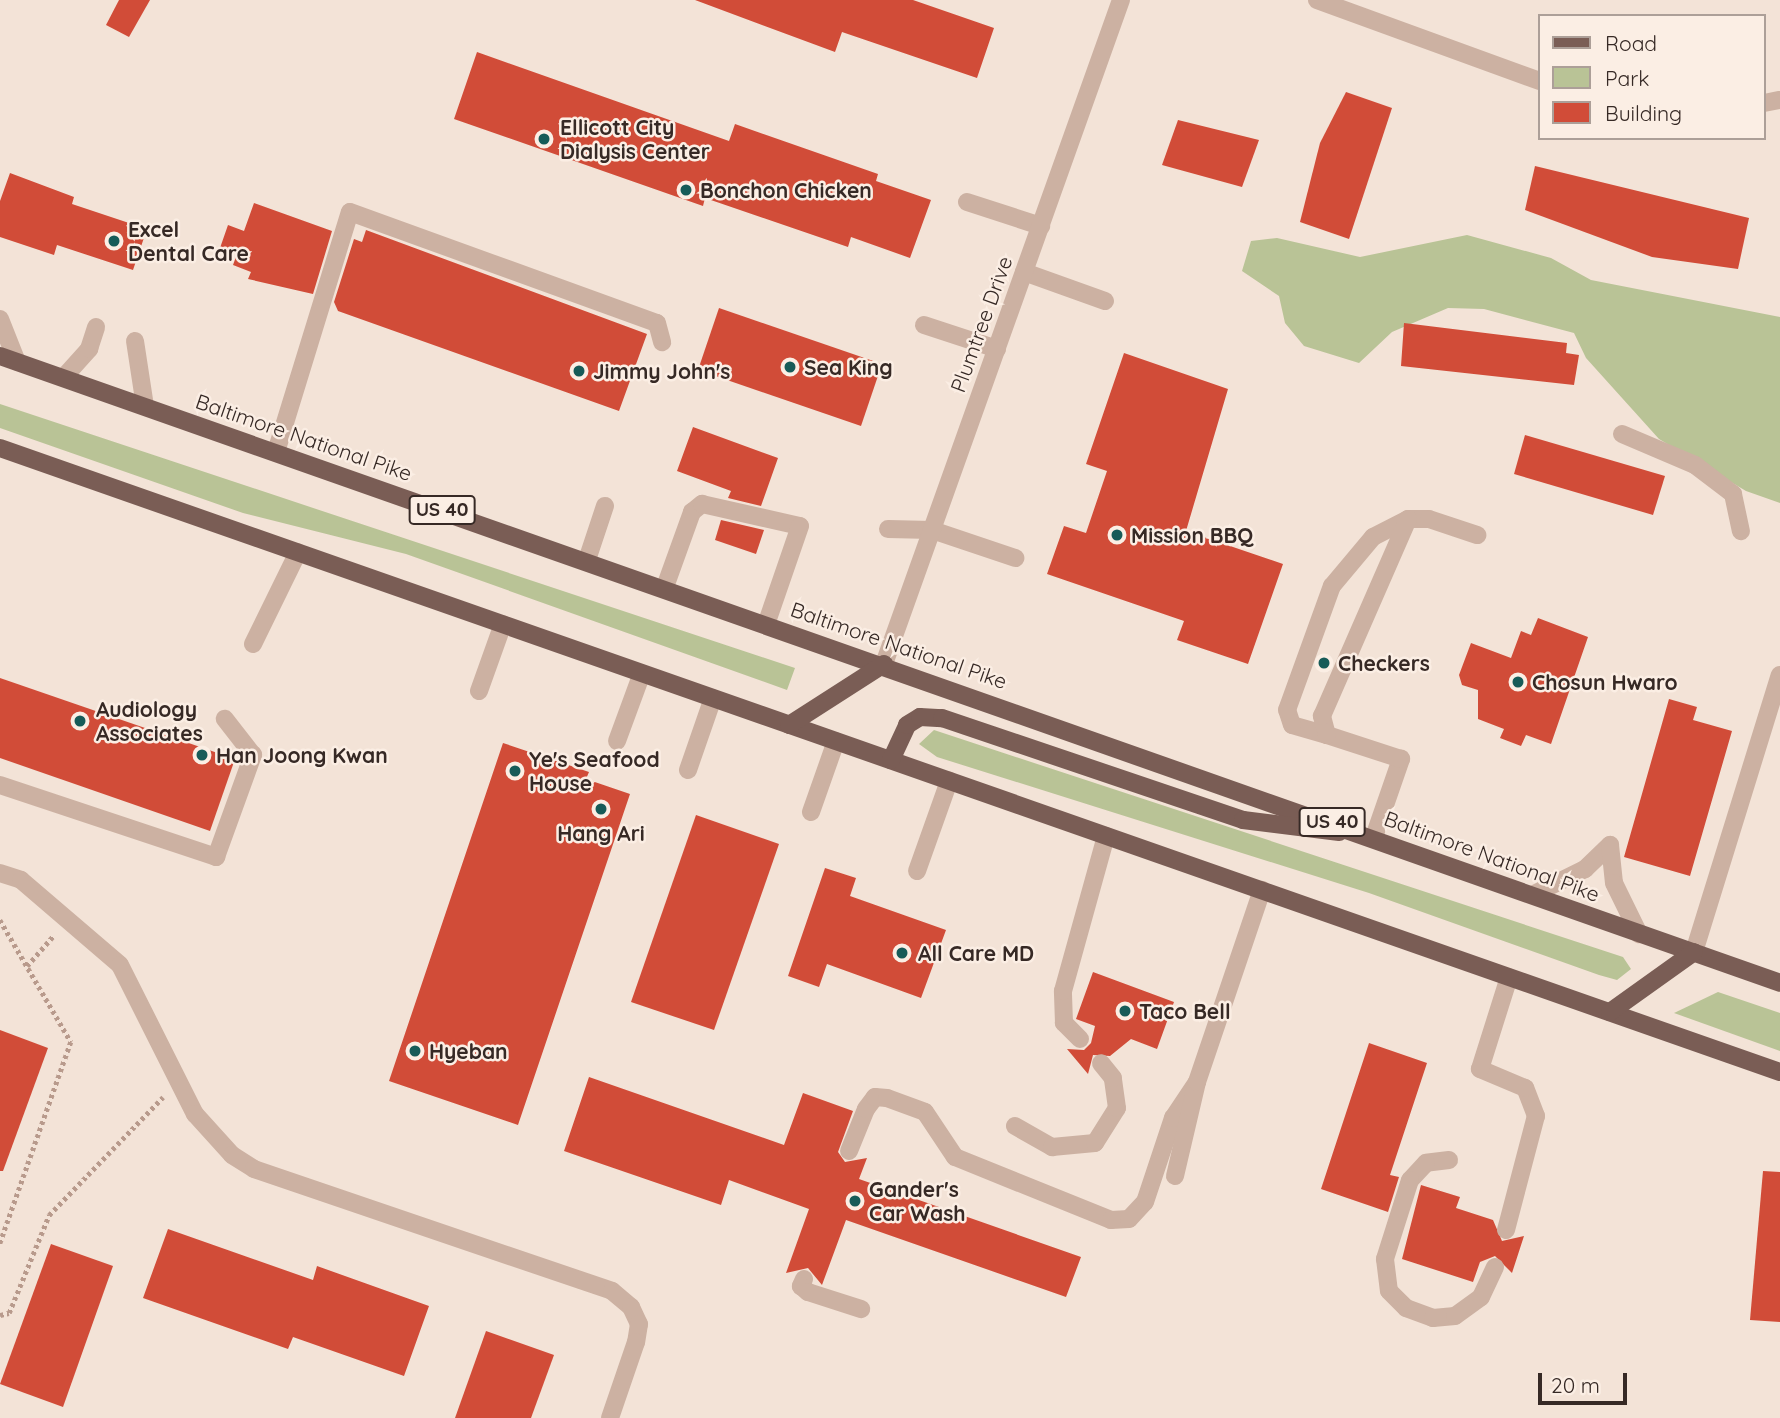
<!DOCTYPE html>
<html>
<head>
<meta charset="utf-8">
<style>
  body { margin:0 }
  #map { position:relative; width:1780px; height:1418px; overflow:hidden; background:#f3e3d7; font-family:Quicksand,sans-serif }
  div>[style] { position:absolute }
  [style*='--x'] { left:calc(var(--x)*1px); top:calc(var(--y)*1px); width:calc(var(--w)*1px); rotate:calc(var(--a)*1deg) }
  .green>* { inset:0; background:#b9c396 }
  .building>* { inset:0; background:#d14c38 }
  .path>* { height:4.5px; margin-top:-2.25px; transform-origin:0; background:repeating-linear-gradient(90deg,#b89a8c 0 3.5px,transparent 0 7px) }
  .service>* { height:18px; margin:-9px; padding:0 9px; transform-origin:9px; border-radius:9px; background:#ccb1a2 }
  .minor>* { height:18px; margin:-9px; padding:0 9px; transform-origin:9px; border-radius:9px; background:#ccb1a2 }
  .primary>* { height:18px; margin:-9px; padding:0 9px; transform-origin:9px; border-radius:9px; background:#7a5d55 }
  .dots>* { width:19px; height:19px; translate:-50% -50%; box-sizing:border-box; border:4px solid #fbeee4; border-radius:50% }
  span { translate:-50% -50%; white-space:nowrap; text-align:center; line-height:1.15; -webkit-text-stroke:5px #fbeee4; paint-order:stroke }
  .shield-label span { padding:2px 5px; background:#fbeee4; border:2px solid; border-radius:5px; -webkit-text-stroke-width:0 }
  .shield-label { font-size:19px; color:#362925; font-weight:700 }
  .poi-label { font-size:21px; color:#362925; font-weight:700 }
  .left { translate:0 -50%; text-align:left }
  .street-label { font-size:21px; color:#362925 }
  .legend { position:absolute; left:1538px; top:14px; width:228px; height:126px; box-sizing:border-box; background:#fbeee4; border:2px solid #ac9f98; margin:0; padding:9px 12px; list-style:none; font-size:21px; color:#362925 }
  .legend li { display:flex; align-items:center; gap:14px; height:35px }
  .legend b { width:35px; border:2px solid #ac9f98 }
  .scale { position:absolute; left:1538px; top:1373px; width:89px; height:32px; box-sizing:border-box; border:4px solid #362925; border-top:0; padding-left:9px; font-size:21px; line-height:24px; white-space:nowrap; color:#362925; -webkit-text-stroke:5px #fbeee4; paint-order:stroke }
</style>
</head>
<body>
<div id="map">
  <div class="green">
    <div style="clip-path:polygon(1467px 235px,1551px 258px,1591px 280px,1780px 317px,1780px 503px,1746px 491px,1659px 439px,1586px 358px,1574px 333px,1484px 309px,1448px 308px,1392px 332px,1359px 363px,1304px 346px,1285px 323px,1279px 296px,1242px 271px,1251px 241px,1277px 238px,1360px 257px)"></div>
    <div style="clip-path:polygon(0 404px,795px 668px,787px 690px,406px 554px,243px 513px,0 428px)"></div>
    <div style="clip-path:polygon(934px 730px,1623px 957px,1631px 969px,1617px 980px,1599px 975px,1369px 893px,937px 757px,919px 744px)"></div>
    <div style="clip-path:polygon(1718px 992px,1780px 1013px,1780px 1051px,1674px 1013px)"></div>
  </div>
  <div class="building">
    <div style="clip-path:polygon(119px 0,150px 0,129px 37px,106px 25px)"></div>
    <div style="clip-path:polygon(695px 0,913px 0,994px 28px,977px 78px,842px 32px,835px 52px)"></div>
    <div style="clip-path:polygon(477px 52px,729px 141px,735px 124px,878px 174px,876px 181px,931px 200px,910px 258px,851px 237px,848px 247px,705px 198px,703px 206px,454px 119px)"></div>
    <div style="clip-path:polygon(1346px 92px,1392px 108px,1349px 239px,1300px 222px,1320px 143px)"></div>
    <div style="clip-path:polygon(1178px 120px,1259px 140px,1242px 187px,1162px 165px)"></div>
    <div style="clip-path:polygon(1535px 166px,1749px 218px,1738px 269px,1652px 257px,1525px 210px)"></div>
    <div style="clip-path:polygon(10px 173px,74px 197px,72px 204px,147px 229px,133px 270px,57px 245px,54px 255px,0 237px,0 201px)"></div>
    <div style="clip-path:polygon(254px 203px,332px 231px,313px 294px,248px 279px,251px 272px,233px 265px,237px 254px,220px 248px,228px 225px,244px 231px)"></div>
    <div style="clip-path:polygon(366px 230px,647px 334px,619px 411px,338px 311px,334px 302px,354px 239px,362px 242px)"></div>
    <div style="clip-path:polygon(719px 308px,882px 364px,861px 426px,698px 370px)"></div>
    <div style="clip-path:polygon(1404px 323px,1567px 343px,1566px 353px,1579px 355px,1574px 385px,1401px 366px)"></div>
    <div style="clip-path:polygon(1124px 353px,1228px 389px,1186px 531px,1283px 564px,1248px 664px,1177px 640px,1184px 621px,1047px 574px,1064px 526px,1086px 533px,1107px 471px,1086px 464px)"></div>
    <div style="clip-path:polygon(693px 427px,778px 458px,761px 506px,728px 498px,731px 491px,677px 471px)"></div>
    <div style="clip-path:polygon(1525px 435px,1665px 476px,1653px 515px,1514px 474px)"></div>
    <div style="clip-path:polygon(721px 520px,764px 530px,756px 554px,715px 540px)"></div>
    <div style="clip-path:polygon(1538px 618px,1588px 637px,1551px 744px,1526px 735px,1521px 746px,1500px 738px,1504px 729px,1478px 719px,1478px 690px,1462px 685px,1459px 675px,1471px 643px,1511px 658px,1521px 631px,1531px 635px)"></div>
    <div style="clip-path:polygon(0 678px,235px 759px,210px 831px,0 758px)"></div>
    <div style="clip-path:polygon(1669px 699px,1697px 707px,1693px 720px,1732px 731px,1690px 876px,1624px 857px)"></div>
    <div style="clip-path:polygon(503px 743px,589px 772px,586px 779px,630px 794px,518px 1125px,389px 1081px)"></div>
    <div style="clip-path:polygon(696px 815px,779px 844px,714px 1030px,631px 1002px)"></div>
    <div style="clip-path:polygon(825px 868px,856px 878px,850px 896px,946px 930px,921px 998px,827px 964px,819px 987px,788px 976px)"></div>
    <div style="clip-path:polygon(1093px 972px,1174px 1002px,1157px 1049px,1131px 1039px,1110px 1056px,1093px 1055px,1088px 1074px,1067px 1049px,1084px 1050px,1091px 1043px,1095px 1026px,1076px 1019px)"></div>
    <div style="clip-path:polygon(0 1030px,48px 1048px,3px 1171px,0 1171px)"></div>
    <div style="clip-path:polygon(1369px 1043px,1427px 1063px,1390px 1175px,1399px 1177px,1388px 1212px,1321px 1189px)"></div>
    <div style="clip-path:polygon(589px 1077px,784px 1145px,803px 1093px,853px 1111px,838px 1152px,845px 1162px,867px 1158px,859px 1179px,1081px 1257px,1066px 1297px,846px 1220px,822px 1285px,808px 1268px,786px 1273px,809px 1209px,729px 1180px,721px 1205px,564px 1151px)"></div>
    <div style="clip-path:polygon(1763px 1171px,1780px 1172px,1780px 1322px,1750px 1320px)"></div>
    <div style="clip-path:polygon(1421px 1185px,1460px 1197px,1456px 1208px,1493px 1220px,1502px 1241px,1524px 1236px,1512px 1273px,1495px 1256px,1480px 1262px,1473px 1282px,1402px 1259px)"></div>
    <div style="clip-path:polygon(168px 1229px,313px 1280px,317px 1266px,429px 1306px,404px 1376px,293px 1337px,288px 1349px,143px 1298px)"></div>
    <div style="clip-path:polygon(51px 1244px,113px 1266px,63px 1407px,0 1384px)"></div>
    <div style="clip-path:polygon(486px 1331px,554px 1355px,531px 1418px,455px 1418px)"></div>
  </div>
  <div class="path">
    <div style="--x:0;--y:920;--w:141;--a:59.8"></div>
    <div style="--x:71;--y:1042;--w:214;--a:109.4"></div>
    <div style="--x:27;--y:966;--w:41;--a:-48.9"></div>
    <div style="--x:0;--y:1315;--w:9;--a:-13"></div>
    <div style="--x:9;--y:1313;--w:106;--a:-67.8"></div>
    <div style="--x:49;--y:1215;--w:164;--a:-46"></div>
  </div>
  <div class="service">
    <div style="--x:967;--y:202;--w:78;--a:18"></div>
    <div style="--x:1024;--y:272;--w:86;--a:19.7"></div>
    <div style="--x:0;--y:319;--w:46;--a:68.4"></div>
    <div style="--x:924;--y:325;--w:77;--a:18.2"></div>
    <div style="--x:135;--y:341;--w:66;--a:81.3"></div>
    <div style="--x:64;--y:377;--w:38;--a:-48"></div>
    <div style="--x:89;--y:349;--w:23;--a:-72"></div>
    <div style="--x:1622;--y:434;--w:79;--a:23"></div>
    <div style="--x:1695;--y:465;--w:48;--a:37.3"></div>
    <div style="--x:1733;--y:494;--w:38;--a:78"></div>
    <div style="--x:276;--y:452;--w:251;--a:-72.9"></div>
    <div style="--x:350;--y:212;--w:326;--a:19.9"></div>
    <div style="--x:657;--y:323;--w:20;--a:75"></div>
    <div style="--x:888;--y:529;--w:44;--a:1.3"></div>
    <div style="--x:932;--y:530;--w:88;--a:18.6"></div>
    <div style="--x:587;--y:560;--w:57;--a:-71.6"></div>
    <div style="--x:665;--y:587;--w:80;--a:-70.2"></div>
    <div style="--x:692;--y:512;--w:13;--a:-39"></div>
    <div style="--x:702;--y:504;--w:100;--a:12.7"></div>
    <div style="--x:800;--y:526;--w:102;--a:109"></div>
    <div style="--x:253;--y:644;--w:102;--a:-63.9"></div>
    <div style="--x:479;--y:691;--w:71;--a:-70.3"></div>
    <div style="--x:1327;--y:735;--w:36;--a:-164"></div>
    <div style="--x:1292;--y:725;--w:16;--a:-108"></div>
    <div style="--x:1287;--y:710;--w:132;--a:-70.1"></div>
    <div style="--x:1332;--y:586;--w:64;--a:-50.1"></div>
    <div style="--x:1373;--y:537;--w:39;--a:-27"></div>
    <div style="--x:1408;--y:519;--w:21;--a:0"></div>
    <div style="--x:1429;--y:519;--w:51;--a:18.4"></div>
    <div style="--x:617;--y:741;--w:72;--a:-69.8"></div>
    <div style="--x:688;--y:770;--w:76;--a:-70.9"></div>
    <div style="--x:0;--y:785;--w:228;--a:18.4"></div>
    <div style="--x:216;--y:857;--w:109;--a:-70.1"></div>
    <div style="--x:253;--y:755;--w:46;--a:-127.9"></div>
    <div style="--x:811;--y:812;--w:75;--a:-70.6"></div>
    <div style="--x:1374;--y:837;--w:83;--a:-70.9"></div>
    <div style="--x:1401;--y:759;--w:78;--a:-162"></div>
    <div style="--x:1327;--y:735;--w:20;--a:-105"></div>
    <div style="--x:1322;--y:716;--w:215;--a:-66.4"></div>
    <div style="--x:917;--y:871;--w:96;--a:-70.4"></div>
    <div style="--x:0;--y:873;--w:22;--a:18"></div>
    <div style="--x:21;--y:880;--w:130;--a:40.6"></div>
    <div style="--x:120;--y:965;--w:167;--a:63.3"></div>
    <div style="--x:195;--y:1114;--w:55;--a:47.9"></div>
    <div style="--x:232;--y:1155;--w:26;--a:32"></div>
    <div style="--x:254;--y:1169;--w:378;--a:18.8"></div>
    <div style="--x:612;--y:1291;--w:25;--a:40"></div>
    <div style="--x:631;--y:1307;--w:19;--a:65"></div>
    <div style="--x:639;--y:1324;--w:18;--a:99"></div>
    <div style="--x:636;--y:1342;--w:80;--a:108.9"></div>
    <div style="--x:1534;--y:894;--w:57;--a:-26.1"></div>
    <div style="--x:1585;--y:869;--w:35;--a:-44"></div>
    <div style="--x:1610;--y:845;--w:38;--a:84"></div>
    <div style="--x:1614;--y:883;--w:57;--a:63.9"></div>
    <div style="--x:1694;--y:952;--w:290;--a:-72.8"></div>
    <div style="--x:1080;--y:1039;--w:23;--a:-135"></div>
    <div style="--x:1064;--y:1023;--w:32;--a:-92"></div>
    <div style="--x:1063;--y:991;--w:161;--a:-74.5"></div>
    <div style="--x:1015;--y:1126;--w:43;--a:29.6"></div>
    <div style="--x:1052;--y:1147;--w:43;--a:-5.3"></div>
    <div style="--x:1095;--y:1143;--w:41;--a:-57.8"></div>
    <div style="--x:1117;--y:1108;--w:30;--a:-98"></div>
    <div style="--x:1113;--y:1078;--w:19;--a:-129"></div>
    <div style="--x:849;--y:1151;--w:45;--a:-68"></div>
    <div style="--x:866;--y:1109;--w:15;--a:-53"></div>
    <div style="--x:875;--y:1097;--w:12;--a:5"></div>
    <div style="--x:887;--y:1098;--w:40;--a:20.2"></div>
    <div style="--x:925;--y:1112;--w:54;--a:56.3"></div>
    <div style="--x:955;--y:1157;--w:168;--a:22"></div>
    <div style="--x:1111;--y:1220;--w:18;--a:-3"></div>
    <div style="--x:1129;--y:1219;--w:23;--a:-47"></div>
    <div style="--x:1145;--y:1202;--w:89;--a:-71.6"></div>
    <div style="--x:1173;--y:1118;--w:43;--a:-56.3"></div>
    <div style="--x:1449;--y:1160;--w:23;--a:173"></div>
    <div style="--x:1426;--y:1163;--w:23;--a:133"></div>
    <div style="--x:1410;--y:1180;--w:83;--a:107.6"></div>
    <div style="--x:1385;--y:1259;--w:32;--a:83"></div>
    <div style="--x:1389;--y:1291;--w:24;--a:45"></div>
    <div style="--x:1406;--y:1308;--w:29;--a:20"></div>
    <div style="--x:1433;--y:1318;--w:22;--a:-5"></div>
    <div style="--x:1455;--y:1316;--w:32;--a:-36"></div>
    <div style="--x:1481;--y:1297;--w:33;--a:-65"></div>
    <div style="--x:1175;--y:1176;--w:97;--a:-76.8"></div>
    <div style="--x:1197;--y:1082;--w:203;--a:-71.3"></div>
    <div style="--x:1506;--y:1230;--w:118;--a:-75.3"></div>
    <div style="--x:1536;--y:1116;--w:30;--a:-111"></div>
    <div style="--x:1525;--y:1088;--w:49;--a:-157.1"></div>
    <div style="--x:1480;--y:1069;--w:96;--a:-72.5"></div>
    <div style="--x:804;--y:1279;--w:8;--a:113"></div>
    <div style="--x:801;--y:1286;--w:9;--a:41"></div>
    <div style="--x:808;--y:1292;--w:56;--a:17.8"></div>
  </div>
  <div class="minor">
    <div style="--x:1317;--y:0;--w:237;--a:20"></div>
    <div style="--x:1764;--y:103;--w:16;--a:-11"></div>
    <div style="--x:884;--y:664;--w:705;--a:-70.36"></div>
  </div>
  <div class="primary">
    <div style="--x:0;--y:356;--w:1887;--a:19.4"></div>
    <div style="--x:0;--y:448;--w:1886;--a:19.32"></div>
    <div style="--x:789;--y:725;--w:113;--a:-32.7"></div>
    <div style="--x:891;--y:760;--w:38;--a:-65"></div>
    <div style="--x:907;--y:725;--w:15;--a:-32"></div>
    <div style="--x:920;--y:717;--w:22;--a:3"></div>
    <div style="--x:942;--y:718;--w:318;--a:18.7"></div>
    <div style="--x:1243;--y:820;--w:97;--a:7.1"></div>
    <div style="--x:1610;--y:1012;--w:103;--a:-35.5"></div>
  </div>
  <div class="dots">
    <div style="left:544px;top:139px;background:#175b58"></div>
    <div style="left:686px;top:190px;background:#175b58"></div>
    <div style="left:114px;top:241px;background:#175b58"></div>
    <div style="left:790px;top:367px;background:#175b58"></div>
    <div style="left:579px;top:371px;background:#175b58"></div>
    <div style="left:1117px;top:535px;background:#175b58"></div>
    <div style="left:1324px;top:663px;background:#175b58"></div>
    <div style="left:1518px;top:682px;background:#175b58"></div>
    <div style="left:80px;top:721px;background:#175b58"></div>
    <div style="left:202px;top:755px;background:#175b58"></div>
    <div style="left:515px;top:771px;background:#175b58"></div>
    <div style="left:601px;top:809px;background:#175b58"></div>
    <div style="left:902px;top:953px;background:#175b58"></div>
    <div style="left:1125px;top:1011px;background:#175b58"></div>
    <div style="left:415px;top:1051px;background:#175b58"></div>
    <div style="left:855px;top:1201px;background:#175b58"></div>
  </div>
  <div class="shield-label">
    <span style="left:442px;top:510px">US 40</span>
    <span style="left:1332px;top:822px">US 40</span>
  </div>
  <div class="poi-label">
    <span class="left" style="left:560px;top:139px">Ellicott City<br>Dialysis Center</span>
    <span class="left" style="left:700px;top:190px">Bonchon Chicken</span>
    <span class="left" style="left:128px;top:241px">Excel<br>Dental Care</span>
    <span class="left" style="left:804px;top:367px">Sea King</span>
    <span class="left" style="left:593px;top:371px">Jimmy John's</span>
    <span class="left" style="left:1131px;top:535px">Mission BBQ</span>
    <span class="left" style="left:1338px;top:663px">Checkers</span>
    <span class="left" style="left:1532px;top:682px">Chosun Hwaro</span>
    <span class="left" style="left:96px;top:721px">Audiology<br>Associates</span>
    <span class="left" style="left:216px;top:755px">Han Joong Kwan</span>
    <span class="left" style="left:529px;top:771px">Ye's Seafood<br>House</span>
    <span style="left:601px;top:833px">Hang Ari</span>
    <span class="left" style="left:918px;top:953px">All Care MD</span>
    <span class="left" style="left:1139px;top:1011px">Taco Bell</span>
    <span class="left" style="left:429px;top:1051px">Hyeban</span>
    <span class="left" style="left:869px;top:1201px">Gander's<br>Car Wash</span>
  </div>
  <div class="street-label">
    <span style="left:981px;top:324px;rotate:-70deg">Plumtree Drive</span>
    <span style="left:304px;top:437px;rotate:19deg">Baltimore National Pike</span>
    <span style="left:899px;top:645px;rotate:19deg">Baltimore National Pike</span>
    <span style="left:1492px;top:856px;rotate:20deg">Baltimore National Pike</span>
  </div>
  <ul class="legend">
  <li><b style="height:9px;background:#7a5d55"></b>Road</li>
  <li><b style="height:19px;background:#b9c396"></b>Park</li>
  <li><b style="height:19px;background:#d14c38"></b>Building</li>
  </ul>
  <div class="scale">20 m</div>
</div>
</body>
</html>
